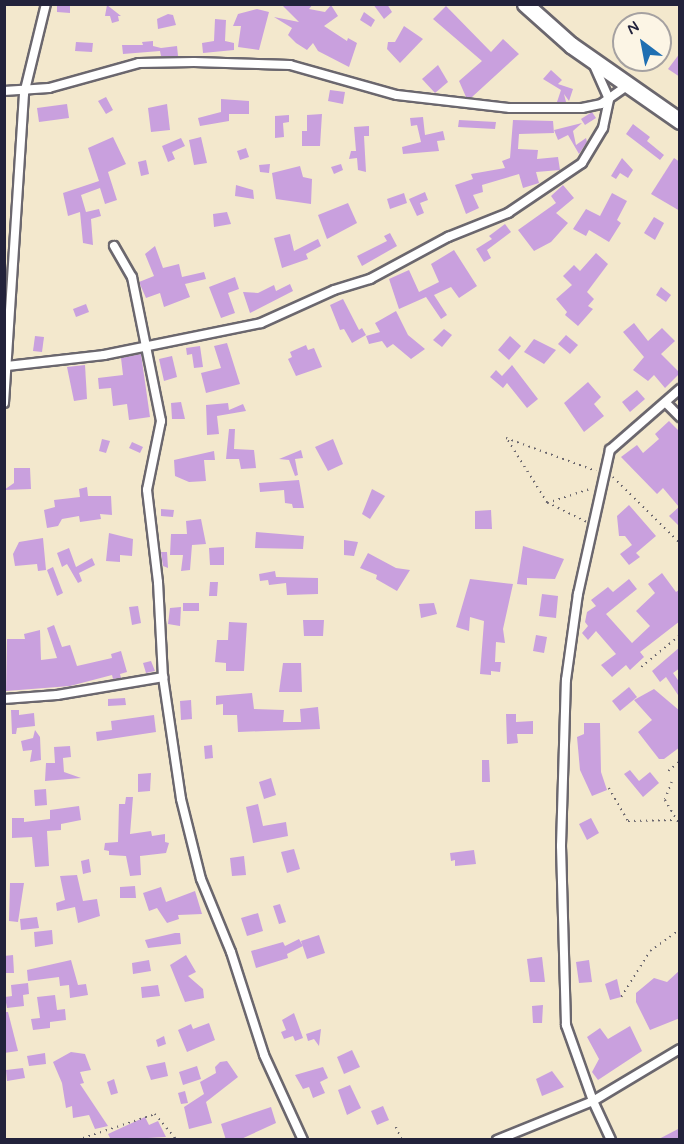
<!DOCTYPE html>
<html>
<head>
<meta charset="utf-8">
<style>
  body { margin:0 }
  #map { position:relative; width:684px; height:1144px; overflow:hidden; background:#f3e8cd; font-family:Mynerve,sans-serif }
  div>[style] { position:absolute }
  [style*='--x'] { left:calc(var(--x)*1px); top:calc(var(--y)*1px); width:calc(var(--w)*1px); rotate:calc(var(--a)*1deg) }
  .building>* { inset:0; background:#c9a0de }
  .path>* { height:1.5px; margin-top:-0.75px; transform-origin:0; background:repeating-linear-gradient(90deg,#6b676e 0 1.5px,transparent 0 6px) }
  .roads { filter:drop-shadow(2px 0 #6b676e) drop-shadow(-2px 0 #6b676e) drop-shadow(0 2px #6b676e) drop-shadow(0 -2px #6b676e) }
  .minor>* { height:8px; margin:-4px; padding:0 4px; transform-origin:4px; border-radius:4px; background:#fff }
  .trunk>* { height:15px; margin:-7.5px; padding:0 7.5px; transform-origin:7.5px; border-radius:7.5px; background:#fff }
  span { translate:-50% -50%; white-space:nowrap; text-align:center; line-height:1.15; -webkit-text-stroke:4.5px #fcf5e5; paint-order:stroke }
  .frame { position:absolute; inset:0; border:6px solid #22223b; pointer-events:none }
  .north { position:absolute; left:612px; top:12px; width:60px; height:60px; box-sizing:border-box; background:#fcf5e5; border:2px solid #a5a1a1; border-radius:50%; rotate:328deg; font-size:16px; font-weight:700; line-height:24px; text-align:center; color:#22223b }
  .north::after { content:''; display:block; margin:auto; width:21px; height:27px; background:#1f6fb2; clip-path:polygon(50% 0,100% 100%,50% 72%,0 100%) }
</style>
</head>
<body>
<div id="map">
  <div class="building">
    <div style="clip-path:polygon(57px 4px,70px 4px,70px 13px,57px 12px)"></div>
    <div style="clip-path:polygon(281px 4px,313px 4px,309px 9px,325px 12px,331px 5px,338px 16px,324px 26px,347px 41px,348px 38px,357px 43px,349px 67px,318px 51px,313px 43px,307px 50px,296px 43px,288px 35px,292px 28px,274px 17px,299px 22px)"></div>
    <div style="clip-path:polygon(373px 4px,387px 4px,392px 12px,384px 19px)"></div>
    <div style="clip-path:polygon(107px 5px,121px 16px,118px 16px,119px 21px,112px 23px,110px 16px,105px 16px)"></div>
    <div style="clip-path:polygon(446px 6px,491px 52px,503px 39px,519px 54px,472px 97px,466px 97px,459px 81px,482px 61px,433px 19px)"></div>
    <div style="clip-path:polygon(257px 9px,269px 12px,259px 50px,238px 47px,241px 26px,233px 26px,238px 14px)"></div>
    <div style="clip-path:polygon(364px 12px,375px 20px,371px 27px,360px 20px)"></div>
    <div style="clip-path:polygon(168px 14px,173px 15px,176px 25px,158px 29px,157px 19px)"></div>
    <div style="clip-path:polygon(215px 19px,226px 20px,225px 41px,234px 43px,234px 50px,203px 53px,202px 43px,214px 41px)"></div>
    <div style="clip-path:polygon(404px 26px,423px 39px,400px 63px,387px 49px,388px 42px,395px 42px)"></div>
    <div style="clip-path:polygon(153px 41px,153px 46px,161px 48px,177px 46px,178px 56px,161px 56px,160px 51px,123px 54px,122px 45px,143px 45px,142px 42px)"></div>
    <div style="clip-path:polygon(76px 42px,93px 43px,92px 52px,75px 51px)"></div>
    <div style="clip-path:polygon(680px 53px,680px 77px,668px 69px)"></div>
    <div style="clip-path:polygon(438px 65px,448px 82px,435px 93px,422px 79px)"></div>
    <div style="clip-path:polygon(551px 70px,562px 80px,558px 84px,573px 89px,569px 101px,564px 94px,566px 102px,557px 102px,561px 90px,543px 79px)"></div>
    <div style="clip-path:polygon(330px 90px,345px 92px,343px 104px,328px 101px)"></div>
    <div style="clip-path:polygon(106px 97px,113px 110px,106px 114px,98px 101px)"></div>
    <div style="clip-path:polygon(221px 99px,249px 101px,249px 114px,229px 114px,229px 121px,200px 126px,198px 118px,221px 112px)"></div>
    <div style="clip-path:polygon(67px 104px,69px 118px,39px 122px,37px 108px)"></div>
    <div style="clip-path:polygon(167px 104px,170px 130px,151px 132px,148px 108px)"></div>
    <div style="clip-path:polygon(592px 112px,596px 118px,585px 125px,581px 119px)"></div>
    <div style="clip-path:polygon(322px 114px,320px 146px,302px 146px,302px 131px,307px 131px,307px 115px)"></div>
    <div style="clip-path:polygon(289px 115px,289px 122px,283px 123px,284px 137px,275px 138px,275px 116px)"></div>
    <div style="clip-path:polygon(423px 117px,425px 135px,443px 131px,445px 140px,437px 141px,439px 151px,403px 154px,402px 147px,421px 142px,417px 125px,411px 126px,410px 118px)"></div>
    <div style="clip-path:polygon(459px 120px,496px 122px,495px 129px,458px 127px)"></div>
    <div style="clip-path:polygon(513px 120px,553px 121px,554px 133px,519px 134px,518px 149px,538px 150px,537px 159px,558px 157px,560px 170px,536px 172px,539px 183px,523px 188px,519px 174px,482px 185px,483px 192px,473px 195px,479px 208px,466px 214px,455px 185px,473px 179px,471px 174px,505px 168px,502px 161px,510px 158px)"></div>
    <div style="clip-path:polygon(582px 123px,573px 131px,576px 145px,586px 138px,587px 142px,579px 154px,568px 135px,558px 140px,554px 130px)"></div>
    <div style="clip-path:polygon(633px 124px,650px 137px,647px 141px,664px 155px,660px 160px,626px 134px)"></div>
    <div style="clip-path:polygon(369px 126px,369px 136px,364px 136px,366px 172px,358px 170px,357px 158px,349px 159px,351px 151px,356px 151px,354px 127px)"></div>
    <div style="clip-path:polygon(113px 137px,126px 164px,108px 172px,117px 200px,105px 204px,100px 188px,81px 195px,86px 212px,99px 209px,101px 216px,91px 219px,93px 245px,83px 243px,80px 212px,68px 216px,63px 193px,99px 181px,88px 148px)"></div>
    <div style="clip-path:polygon(201px 137px,207px 163px,194px 165px,189px 140px)"></div>
    <div style="clip-path:polygon(181px 138px,185px 146px,172px 152px,175px 159px,168px 162px,162px 146px)"></div>
    <div style="clip-path:polygon(246px 148px,249px 157px,240px 160px,237px 151px)"></div>
    <div style="clip-path:polygon(622px 158px,633px 170px,628px 178px,620px 173px,616px 179px,611px 176px)"></div>
    <div style="clip-path:polygon(674px 158px,680px 162px,680px 211px,651px 194px)"></div>
    <div style="clip-path:polygon(146px 160px,149px 174px,141px 176px,138px 162px)"></div>
    <div style="clip-path:polygon(270px 164px,269px 173px,260px 172px,259px 165px)"></div>
    <div style="clip-path:polygon(341px 164px,343px 170px,334px 174px,331px 167px)"></div>
    <div style="clip-path:polygon(300px 166px,303px 177px,312px 179px,311px 204px,276px 199px,272px 173px)"></div>
    <div style="clip-path:polygon(236px 185px,253px 190px,254px 199px,235px 196px)"></div>
    <div style="clip-path:polygon(563px 185px,574px 198px,556px 213px,568px 223px,551px 242px,534px 251px,518px 230px,556px 203px,551px 196px)"></div>
    <div style="clip-path:polygon(425px 192px,428px 200px,420px 203px,424px 213px,417px 216px,409px 199px)"></div>
    <div style="clip-path:polygon(404px 193px,407px 203px,390px 209px,387px 199px)"></div>
    <div style="clip-path:polygon(612px 193px,627px 201px,617px 220px,621px 223px,609px 242px,589px 230px,586px 236px,573px 229px,586px 209px,600px 216px)"></div>
    <div style="clip-path:polygon(348px 203px,357px 223px,327px 239px,318px 215px)"></div>
    <div style="clip-path:polygon(227px 212px,231px 224px,214px 227px,213px 214px)"></div>
    <div style="clip-path:polygon(654px 217px,664px 223px,655px 240px,644px 233px)"></div>
    <div style="clip-path:polygon(505px 224px,511px 232px,487px 250px,491px 258px,484px 262px,476px 249px,492px 239px,489px 236px)"></div>
    <div style="clip-path:polygon(390px 233px,397px 246px,362px 266px,357px 256px,387px 241px,384px 236px)"></div>
    <div style="clip-path:polygon(290px 234px,294px 251px,318px 239px,321px 246px,306px 254px,308px 259px,282px 268px,274px 238px)"></div>
    <div style="clip-path:polygon(155px 246px,163px 268px,179px 264px,182px 277px,204px 272px,206px 279px,185px 284px,190px 297px,164px 307px,160px 293px,146px 298px,139px 282px,154px 276px,145px 254px)"></div>
    <div style="clip-path:polygon(454px 250px,477px 286px,459px 298px,451px 287px,434px 295px,447px 315px,441px 319px,426px 297px,399px 309px,389px 279px,409px 270px,419px 292px,439px 282px,431px 264px)"></div>
    <div style="clip-path:polygon(596px 253px,608px 264px,587px 292px,594px 299px,588px 306px,593px 309px,578px 326px,565px 315px,567px 312px,556px 299px,572px 285px,563px 276px,574px 265px,580px 271px)"></div>
    <div style="clip-path:polygon(235px 277px,239px 289px,228px 293px,235px 313px,221px 318px,209px 287px)"></div>
    <div style="clip-path:polygon(290px 284px,293px 291px,250px 313px,243px 292px,258px 293px,274px 285px,276px 291px)"></div>
    <div style="clip-path:polygon(661px 287px,671px 295px,666px 302px,656px 295px)"></div>
    <div style="clip-path:polygon(343px 299px,359px 330px,362px 328px,366px 335px,352px 343px,344px 329px,340px 330px,330px 305px)"></div>
    <div style="clip-path:polygon(86px 304px,89px 312px,76px 317px,73px 309px)"></div>
    <div style="clip-path:polygon(396px 311px,408px 335px,425px 349px,411px 359px,393px 344px,387px 348px,382px 341px,369px 344px,366px 336px,380px 332px,375px 323px)"></div>
    <div style="clip-path:polygon(634px 323px,648px 341px,662px 328px,675px 341px,661px 354px,680px 373px,665px 388px,654px 375px,648px 381px,633px 370px,644px 357px,623px 332px)"></div>
    <div style="clip-path:polygon(444px 329px,452px 335px,442px 347px,433px 340px)"></div>
    <div style="clip-path:polygon(566px 335px,578px 345px,570px 354px,558px 344px)"></div>
    <div style="clip-path:polygon(35px 336px,44px 337px,42px 352px,33px 351px)"></div>
    <div style="clip-path:polygon(510px 336px,521px 346px,509px 360px,498px 350px)"></div>
    <div style="clip-path:polygon(534px 339px,556px 350px,544px 364px,524px 352px)"></div>
    <div style="clip-path:polygon(227px 343px,240px 384px,206px 393px,201px 373px,221px 368px,214px 346px)"></div>
    <div style="clip-path:polygon(306px 345px,308px 350px,314px 348px,322px 367px,296px 376px,288px 359px,292px 357px,290px 352px)"></div>
    <div style="clip-path:polygon(200px 346px,203px 367px,194px 368px,192px 354px,187px 355px,186px 348px)"></div>
    <div style="clip-path:polygon(141px 354px,150px 417px,129px 420px,127px 404px,113px 406px,111px 388px,99px 389px,98px 378px,123px 375px,121px 358px)"></div>
    <div style="clip-path:polygon(172px 356px,177px 377px,164px 381px,159px 359px)"></div>
    <div style="clip-path:polygon(85px 365px,87px 399px,74px 401px,67px 367px)"></div>
    <div style="clip-path:polygon(512px 365px,538px 399px,527px 408px,507px 383px,503px 388px,490px 377px,496px 370px,502px 376px)"></div>
    <div style="clip-path:polygon(588px 382px,601px 397px,594px 404px,604px 416px,584px 432px,564px 403px)"></div>
    <div style="clip-path:polygon(637px 390px,645px 399px,630px 412px,622px 402px)"></div>
    <div style="clip-path:polygon(181px 402px,185px 419px,172px 419px,171px 403px)"></div>
    <div style="clip-path:polygon(228px 403px,229px 410px,243px 404px,246px 411px,217px 416px,219px 434px,207px 435px,206px 405px)"></div>
    <div style="clip-path:polygon(669px 421px,680px 432px,680px 527px,669px 516px,679px 507px,663px 488px,657px 494px,621px 457px,637px 445px,643px 453px,659px 439px,655px 434px)"></div>
    <div style="clip-path:polygon(229px 429px,235px 429px,234px 449px,254px 450px,256px 468px,241px 469px,239px 459px,226px 459px)"></div>
    <div style="clip-path:polygon(102px 439px,110px 441px,106px 453px,99px 451px)"></div>
    <div style="clip-path:polygon(333px 439px,343px 464px,328px 471px,315px 447px)"></div>
    <div style="clip-path:polygon(132px 442px,143px 447px,140px 453px,129px 448px)"></div>
    <div style="clip-path:polygon(301px 450px,303px 458px,295px 459px,298px 475px,295px 476px,289px 460px,279px 459px)"></div>
    <div style="clip-path:polygon(214px 451px,215px 460px,204px 460px,206px 481px,189px 482px,175px 476px,174px 460px)"></div>
    <div style="clip-path:polygon(14px 468px,30px 468px,31px 489px,4px 490px,14px 483px)"></div>
    <div style="clip-path:polygon(299px 480px,304px 508px,293px 508px,292px 504px,285px 503px,284px 490px,260px 492px,259px 483px)"></div>
    <div style="clip-path:polygon(87px 487px,88px 496px,111px 496px,112px 515px,100px 514px,101px 519px,80px 522px,79px 516px,62px 519px,58px 526px,47px 528px,44px 510px,55px 507px,54px 500px,80px 497px,79px 489px)"></div>
    <div style="clip-path:polygon(372px 489px,385px 496px,370px 519px,362px 514px)"></div>
    <div style="clip-path:polygon(629px 505px,656px 536px,636px 553px,640px 557px,629px 565px,620px 554px,632px 545px,625px 536px,619px 536px,617px 516px)"></div>
    <div style="clip-path:polygon(161px 509px,174px 510px,173px 517px,161px 516px)"></div>
    <div style="clip-path:polygon(491px 510px,492px 529px,475px 529px,475px 511px)"></div>
    <div style="clip-path:polygon(201px 519px,206px 544px,192px 545px,190px 570px,181px 571px,183px 555px,170px 555px,171px 534px,187px 534px,186px 521px)"></div>
    <div style="clip-path:polygon(256px 532px,304px 536px,303px 549px,255px 548px)"></div>
    <div style="clip-path:polygon(109px 533px,133px 539px,132px 556px,120px 555px,120px 562px,106px 561px)"></div>
    <div style="clip-path:polygon(43px 538px,46px 570px,38px 571px,37px 564px,15px 566px,13px 554px,19px 542px)"></div>
    <div style="clip-path:polygon(344px 540px,358px 542px,354px 556px,344px 555px)"></div>
    <div style="clip-path:polygon(523px 546px,564px 559px,555px 579px,527px 578px,527px 585px,517px 584px)"></div>
    <div style="clip-path:polygon(224px 547px,224px 565px,210px 565px,209px 548px)"></div>
    <div style="clip-path:polygon(69px 548px,76px 567px,92px 558px,95px 565px,79px 573px,82px 581px,78px 583px,67px 564px,62px 567px,57px 553px)"></div>
    <div style="clip-path:polygon(161px 552px,167px 552px,168px 568px,163px 566px)"></div>
    <div style="clip-path:polygon(368px 553px,396px 568px,410px 570px,397px 591px,376px 579px,377px 575px,360px 568px)"></div>
    <div style="clip-path:polygon(53px 567px,63px 593px,57px 596px,47px 570px)"></div>
    <div style="clip-path:polygon(275px 571px,276px 577px,318px 578px,318px 594px,287px 595px,286px 583px,269px 585px,268px 580px,260px 581px,259px 574px)"></div>
    <div style="clip-path:polygon(662px 573px,676px 592px,680px 589px,680px 621px,640px 652px,644px 657px,630px 670px,626px 665px,612px 677px,601px 665px,616px 654px,596px 631px,588px 640px,582px 633px,588px 626px,585px 622px,587px 612px,596px 606px,591px 600px,608px 587px,613px 592px,629px 579px,637px 589px,606px 614px,632px 643px,650px 626px,636px 611px,655px 593px,648px 584px)"></div>
    <div style="clip-path:polygon(470px 579px,513px 584px,503px 629px,505px 643px,496px 642px,495px 662px,501px 662px,500px 672px,491px 671px,491px 675px,480px 674px,484px 621px,470px 617px,469px 631px,456px 627px)"></div>
    <div style="clip-path:polygon(210px 582px,218px 582px,217px 596px,209px 596px)"></div>
    <div style="clip-path:polygon(542px 594px,558px 596px,556px 618px,539px 616px)"></div>
    <div style="clip-path:polygon(183px 603px,199px 603px,199px 611px,183px 611px)"></div>
    <div style="clip-path:polygon(434px 603px,437px 614px,421px 618px,419px 604px)"></div>
    <div style="clip-path:polygon(138px 606px,141px 623px,132px 625px,129px 607px)"></div>
    <div style="clip-path:polygon(181px 607px,180px 626px,168px 624px,170px 608px)"></div>
    <div style="clip-path:polygon(303px 620px,324px 620px,323px 636px,304px 636px)"></div>
    <div style="clip-path:polygon(229px 622px,247px 623px,244px 671px,226px 671px,226px 663px,215px 662px,217px 640px,228px 640px)"></div>
    <div style="clip-path:polygon(54px 625px,62px 647px,70px 645px,77px 666px,112px 658px,111px 654px,121px 651px,127px 672px,120px 674px,121px 678px,113px 679px,112px 675px,70px 686px,6px 691px,7px 639px,25px 639px,24px 634px,40px 630px,41px 660px,57px 658px,47px 628px)"></div>
    <div style="clip-path:polygon(536px 635px,547px 637px,544px 653px,533px 651px)"></div>
    <div style="clip-path:polygon(680px 647px,680px 668px,673px 673px,680px 683px,680px 698px,666px 677px,660px 682px,652px 671px)"></div>
    <div style="clip-path:polygon(151px 661px,155px 671px,146px 673px,143px 663px)"></div>
    <div style="clip-path:polygon(283px 663px,301px 663px,302px 692px,279px 692px)"></div>
    <div style="clip-path:polygon(629px 687px,637px 697px,620px 711px,612px 701px)"></div>
    <div style="clip-path:polygon(654px 689px,680px 711px,680px 747px,664px 759px,659px 759px,638px 732px,652px 720px,634px 700px)"></div>
    <div style="clip-path:polygon(252px 693px,254px 709px,284px 710px,283px 722px,301px 722px,300px 709px,318px 707px,320px 729px,238px 732px,237px 715px,223px 715px,223px 704px,216px 705px,216px 696px)"></div>
    <div style="clip-path:polygon(125px 698px,126px 705px,108px 706px,108px 699px)"></div>
    <div style="clip-path:polygon(191px 700px,192px 719px,181px 720px,180px 701px)"></div>
    <div style="clip-path:polygon(11px 710px,19px 710px,19px 715px,34px 713px,35px 726px,17px 728px,16px 734px,12px 734px)"></div>
    <div style="clip-path:polygon(506px 714px,516px 714px,516px 722px,533px 721px,533px 734px,517px 734px,518px 743px,507px 744px)"></div>
    <div style="clip-path:polygon(154px 715px,156px 732px,97px 741px,96px 732px,112px 730px,111px 721px)"></div>
    <div style="clip-path:polygon(584px 723px,600px 723px,601px 772px,607px 790px,592px 796px,580px 770px,577px 737px,584px 734px)"></div>
    <div style="clip-path:polygon(35px 730px,40px 737px,41px 760px,30px 762px,32px 750px,23px 751px,21px 741px,33px 738px)"></div>
    <div style="clip-path:polygon(212px 745px,213px 758px,205px 759px,204px 746px)"></div>
    <div style="clip-path:polygon(70px 746px,71px 757px,63px 758px,64px 772px,81px 778px,45px 781px,46px 763px,55px 763px,54px 747px)"></div>
    <div style="clip-path:polygon(482px 760px,489px 760px,490px 782px,482px 782px)"></div>
    <div style="clip-path:polygon(630px 770px,639px 781px,650px 772px,659px 783px,643px 797px,624px 774px)"></div>
    <div style="clip-path:polygon(151px 773px,150px 791px,138px 792px,138px 774px)"></div>
    <div style="clip-path:polygon(271px 778px,276px 795px,264px 799px,259px 782px)"></div>
    <div style="clip-path:polygon(46px 789px,47px 805px,35px 806px,34px 790px)"></div>
    <div style="clip-path:polygon(126px 797px,133px 797px,130px 834px,151px 831px,152px 836px,165px 834px,165px 842px,169px 843px,166px 853px,140px 856px,141px 875px,130px 876px,126px 856px,109px 855px,109px 851px,104px 850px,105px 843px,118px 842px,119px 804px,125px 804px)"></div>
    <div style="clip-path:polygon(258px 804px,263px 826px,286px 822px,288px 836px,253px 843px,246px 807px)"></div>
    <div style="clip-path:polygon(79px 806px,81px 820px,61px 824px,61px 830px,47px 831px,49px 866px,35px 867px,32px 837px,12px 838px,12px 818px,24px 818px,24px 822px,50px 819px,50px 810px)"></div>
    <div style="clip-path:polygon(591px 818px,599px 833px,587px 840px,579px 824px)"></div>
    <div style="clip-path:polygon(294px 849px,300px 869px,287px 873px,281px 852px)"></div>
    <div style="clip-path:polygon(474px 850px,476px 864px,455px 866px,455px 860px,451px 861px,450px 853px)"></div>
    <div style="clip-path:polygon(244px 856px,246px 875px,232px 876px,230px 858px)"></div>
    <div style="clip-path:polygon(89px 859px,91px 872px,83px 874px,81px 861px)"></div>
    <div style="clip-path:polygon(77px 875px,83px 901px,97px 899px,100px 916px,78px 923px,75px 907px,57px 911px,56px 903px,65px 900px,60px 876px)"></div>
    <div style="clip-path:polygon(10px 883px,24px 883px,18px 922px,9px 921px)"></div>
    <div style="clip-path:polygon(135px 886px,136px 898px,120px 898px,120px 887px)"></div>
    <div style="clip-path:polygon(161px 887px,166px 902px,195px 891px,202px 914px,178px 915px,179px 919px,167px 923px,157px 908px,149px 911px,143px 893px)"></div>
    <div style="clip-path:polygon(280px 904px,286px 922px,279px 924px,273px 906px)"></div>
    <div style="clip-path:polygon(258px 913px,263px 931px,247px 936px,241px 918px)"></div>
    <div style="clip-path:polygon(37px 917px,39px 928px,21px 930px,20px 919px)"></div>
    <div style="clip-path:polygon(52px 930px,53px 944px,35px 947px,34px 932px)"></div>
    <div style="clip-path:polygon(175px 933px,180px 933px,181px 944px,148px 948px,145px 940px)"></div>
    <div style="clip-path:polygon(319px 935px,325px 953px,307px 959px,301px 941px)"></div>
    <div style="clip-path:polygon(299px 939px,303px 946px,287px 954px,288px 958px,256px 968px,251px 951px,283px 942px,285px 946px)"></div>
    <div style="clip-path:polygon(13px 955px,14px 973px,5px 973px,4px 956px)"></div>
    <div style="clip-path:polygon(186px 955px,196px 972px,188px 976px,203px 989px,204px 998px,185px 1002px,170px 965px)"></div>
    <div style="clip-path:polygon(542px 957px,545px 982px,530px 982px,527px 959px)"></div>
    <div style="clip-path:polygon(71px 960px,78px 985px,86px 984px,88px 995px,70px 998px,69px 985px,60px 986px,59px 977px,28px 981px,27px 970px)"></div>
    <div style="clip-path:polygon(149px 960px,151px 971px,133px 974px,132px 963px)"></div>
    <div style="clip-path:polygon(589px 960px,592px 982px,579px 983px,576px 962px)"></div>
    <div style="clip-path:polygon(680px 970px,680px 1018px,650px 1030px,636px 1002px,636px 993px,654px 978px,667px 982px)"></div>
    <div style="clip-path:polygon(617px 979px,621px 997px,610px 1000px,605px 984px)"></div>
    <div style="clip-path:polygon(28px 983px,29px 994px,23px 995px,24px 1006px,7px 1008px,5px 997px,12px 996px,11px 985px)"></div>
    <div style="clip-path:polygon(158px 985px,160px 996px,142px 998px,141px 987px)"></div>
    <div style="clip-path:polygon(55px 995px,57px 1010px,65px 1009px,66px 1020px,50px 1022px,50px 1028px,33px 1030px,31px 1019px,40px 1018px,37px 997px)"></div>
    <div style="clip-path:polygon(543px 1005px,542px 1023px,533px 1023px,532px 1006px)"></div>
    <div style="clip-path:polygon(4px 1012px,8px 1012px,18px 1051px,4px 1053px)"></div>
    <div style="clip-path:polygon(294px 1013px,303px 1038px,295px 1041px,293px 1036px,284px 1039px,281px 1032px,286px 1030px,282px 1020px)"></div>
    <div style="clip-path:polygon(209px 1023px,215px 1040px,187px 1052px,178px 1030px,191px 1024px,193px 1029px)"></div>
    <div style="clip-path:polygon(630px 1026px,642px 1051px,598px 1080px,592px 1072px,599px 1059px,587px 1037px,600px 1028px,608px 1039px)"></div>
    <div style="clip-path:polygon(321px 1029px,319px 1046px,314px 1039px,308px 1041px,306px 1034px)"></div>
    <div style="clip-path:polygon(164px 1036px,166px 1044px,158px 1047px,156px 1040px)"></div>
    <div style="clip-path:polygon(352px 1050px,360px 1067px,344px 1074px,337px 1057px)"></div>
    <div style="clip-path:polygon(71px 1052px,85px 1054px,91px 1070px,80px 1072px,84px 1083px,80px 1084px,108px 1126px,95px 1129px,89px 1115px,73px 1118px,72px 1106px,66px 1108px,62px 1083px,53px 1062px)"></div>
    <div style="clip-path:polygon(45px 1053px,46px 1064px,29px 1066px,27px 1056px)"></div>
    <div style="clip-path:polygon(227px 1061px,238px 1077px,206px 1102px,212px 1123px,189px 1129px,184px 1107px,204px 1094px,200px 1082px,216px 1073px,215px 1067px,220px 1062px)"></div>
    <div style="clip-path:polygon(165px 1062px,168px 1076px,151px 1080px,146px 1066px)"></div>
    <div style="clip-path:polygon(197px 1066px,201px 1079px,183px 1085px,179px 1072px)"></div>
    <div style="clip-path:polygon(323px 1067px,328px 1078px,320px 1082px,325px 1093px,313px 1098px,309px 1087px,303px 1089px,295px 1075px)"></div>
    <div style="clip-path:polygon(23px 1068px,25px 1078px,7px 1081px,6px 1070px)"></div>
    <div style="clip-path:polygon(552px 1071px,564px 1087px,542px 1096px,536px 1079px)"></div>
    <div style="clip-path:polygon(114px 1079px,118px 1093px,111px 1095px,107px 1082px)"></div>
    <div style="clip-path:polygon(350px 1085px,361px 1108px,347px 1115px,338px 1090px)"></div>
    <div style="clip-path:polygon(185px 1091px,188px 1103px,181px 1104px,178px 1093px)"></div>
    <div style="clip-path:polygon(383px 1106px,389px 1120px,377px 1125px,371px 1111px)"></div>
    <div style="clip-path:polygon(271px 1107px,276px 1123px,239px 1140px,226px 1140px,221px 1124px)"></div>
    <div style="clip-path:polygon(145px 1117px,149px 1125px,158px 1121px,166px 1137px,111px 1140px,108px 1134px)"></div>
    <div style="clip-path:polygon(680px 1128px,680px 1140px,657px 1140px)"></div>
  </div>
  <div class="path">
    <div style="--x:613;--y:477;--w:94;--a:44.6"></div>
    <div style="--x:547;--y:503;--w:77;--a:-122.2"></div>
    <div style="--x:506;--y:438;--w:96;--a:20.1"></div>
    <div style="--x:586;--y:522;--w:43;--a:-154"></div>
    <div style="--x:547;--y:503;--w:48;--a:-18.1"></div>
    <div style="--x:641;--y:667;--w:50;--a:-39.4"></div>
    <div style="--x:668;--y:771;--w:16;--a:-40"></div>
    <div style="--x:672;--y:782;--w:19;--a:111"></div>
    <div style="--x:665;--y:800;--w:29;--a:59"></div>
    <div style="--x:609;--y:788;--w:38;--a:60"></div>
    <div style="--x:628;--y:821;--w:46;--a:-1.2"></div>
    <div style="--x:621;--y:997;--w:54;--a:-57.8"></div>
    <div style="--x:650;--y:951;--w:37;--a:-36"></div>
    <div style="--x:396;--y:1127;--w:14;--a:65"></div>
    <div style="--x:77;--y:1140;--w:82;--a:-18.4"></div>
    <div style="--x:155;--y:1114;--w:34;--a:50"></div>
  </div>
  <div class="roads">
    <div class="minor">
      <div style="--x:4;--y:91;--w:45;--a:-3.8"></div>
      <div style="--x:49;--y:88;--w:93;--a:-15.5"></div>
      <div style="--x:139;--y:63;--w:55;--a:-1"></div>
      <div style="--x:194;--y:62;--w:96;--a:1.8"></div>
      <div style="--x:290;--y:65;--w:111;--a:15.7"></div>
      <div style="--x:397;--y:95;--w:114;--a:6.6"></div>
      <div style="--x:510;--y:108;--w:72;--a:0"></div>
      <div style="--x:582;--y:108;--w:19;--a:-12"></div>
      <div style="--x:601;--y:104;--w:32;--a:-35"></div>
      <div style="--x:114;--y:246;--w:36;--a:60"></div>
      <div style="--x:132;--y:277;--w:147;--a:78.6"></div>
      <div style="--x:161;--y:421;--w:70;--a:101.5"></div>
      <div style="--x:147;--y:490;--w:93;--a:83.2"></div>
      <div style="--x:158;--y:582;--w:95;--a:87"></div>
      <div style="--x:163;--y:677;--w:123;--a:81.6"></div>
      <div style="--x:181;--y:799;--w:82;--a:76"></div>
      <div style="--x:201;--y:879;--w:79;--a:67.7"></div>
      <div style="--x:231;--y:952;--w:108;--a:72.2"></div>
      <div style="--x:264;--y:1055;--w:94;--a:65.4"></div>
      <div style="--x:7;--y:366;--w:98;--a:-6.5"></div>
      <div style="--x:104;--y:355;--w:160;--a:-11.5"></div>
      <div style="--x:261;--y:323;--w:80;--a:-24.3"></div>
      <div style="--x:334;--y:290;--w:38;--a:-17"></div>
      <div style="--x:370;--y:279;--w:89;--a:-28.3"></div>
      <div style="--x:448;--y:237;--w:65;--a:-21.8"></div>
      <div style="--x:508;--y:213;--w:89;--a:-34"></div>
      <div style="--x:582;--y:163;--w:41;--a:-59"></div>
      <div style="--x:603;--y:128;--w:30;--a:-78"></div>
      <div style="--x:609;--y:99;--w:39;--a:-114"></div>
      <div style="--x:4;--y:403;--w:310;--a:-86.3"></div>
      <div style="--x:24;--y:94;--w:93;--a:-76.3"></div>
      <div style="--x:666;--y:403;--w:20;--a:45"></div>
      <div style="--x:4;--y:699;--w:53;--a:-4.3"></div>
      <div style="--x:57;--y:695;--w:108;--a:-9.6"></div>
      <div style="--x:497;--y:1140;--w:104;--a:-22.1"></div>
      <div style="--x:593;--y:1101;--w:101;--a:-30.9"></div>
      <div style="--x:611;--y:1140;--w:43;--a:-114.8"></div>
      <div style="--x:593;--y:1101;--w:81;--a:-109.6"></div>
      <div style="--x:566;--y:1025;--w:179;--a:-91.6"></div>
      <div style="--x:561;--y:846;--w:166;--a:-88.3"></div>
      <div style="--x:566;--y:680;--w:87;--a:-82.1"></div>
      <div style="--x:578;--y:594;--w:148;--a:-77.5"></div>
      <div style="--x:610;--y:450;--w:93;--a:-41.1"></div>
    </div>
    <div class="trunk">
      <div style="--x:525;--y:4;--w:62;--a:41.7"></div>
      <div style="--x:571;--y:45;--w:133;--a:34.9"></div>
    </div>
  </div>
  <div class="frame"></div>
  <div class="north">N</div>
</div>
</body>
</html>
